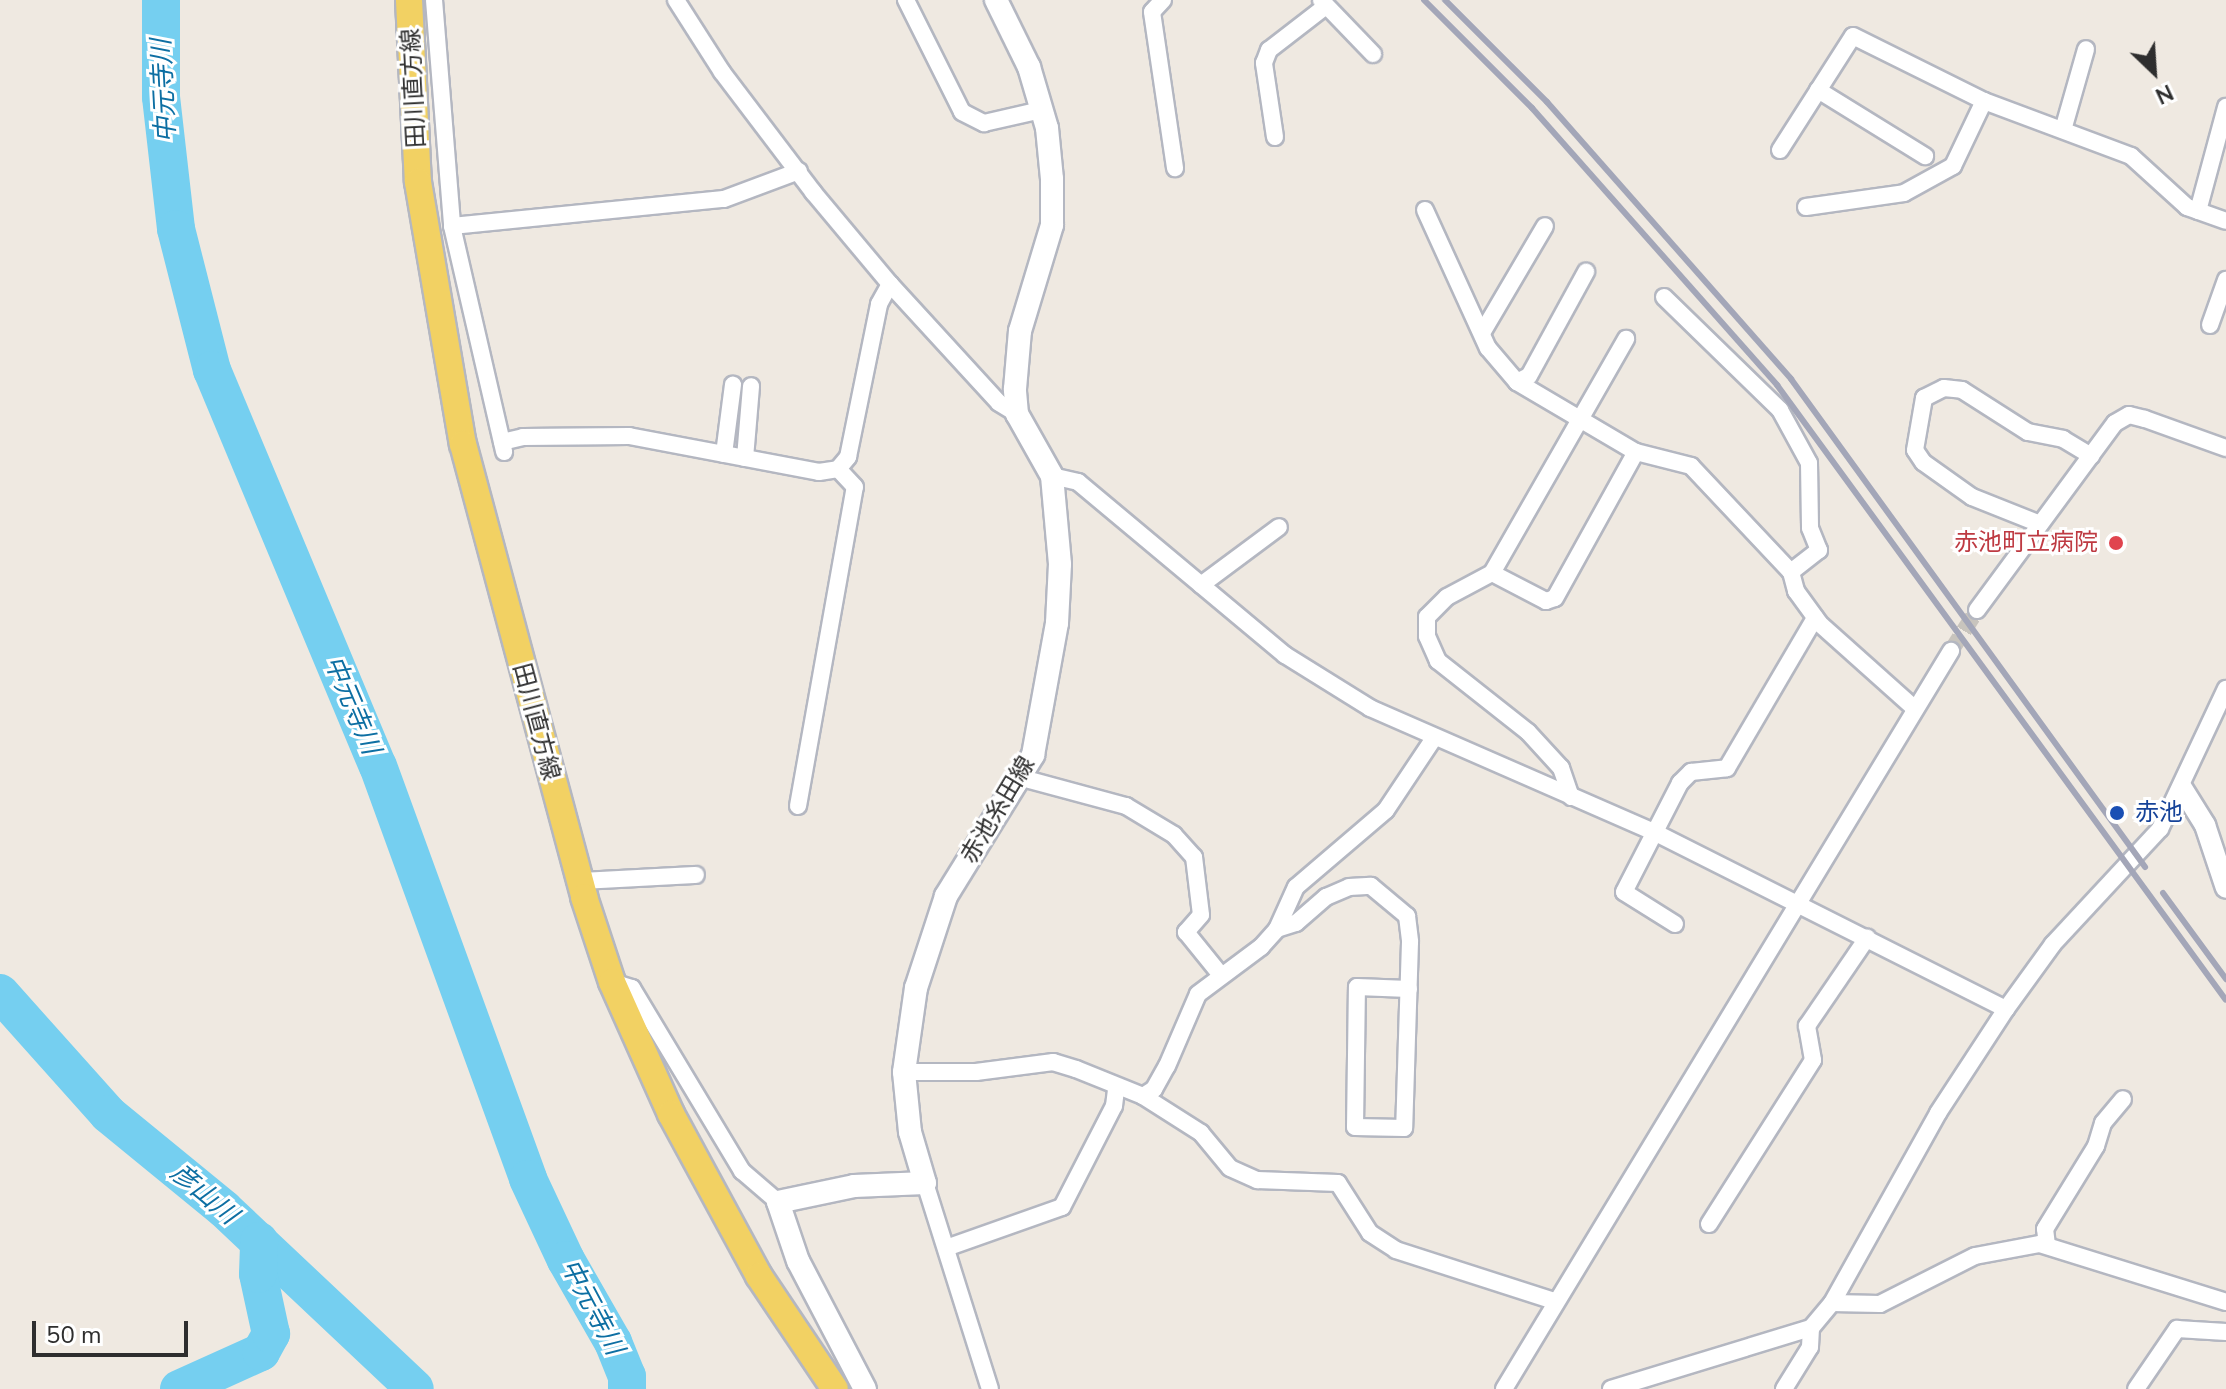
<!DOCTYPE html>
<html>
<head>
<meta charset="utf-8">
<style>
  body { margin:0 }
  #map { position:relative; width:2226px; height:1389px; overflow:hidden; background:#efe9e1; font-family:"Nunito Sans","Noto Sans JP",sans-serif }
  div>[style] { position:absolute }
  [style*='--x'] { left:calc(var(--x)*1px); top:calc(var(--y)*1px); width:calc(var(--w)*1px); rotate:calc(var(--a)*1deg) }
  .river>* { height:38px; margin:-19px; padding:0 19px; transform-origin:19px; border-radius:19px; background:#75cff0 }
  .minor-tunnel>* { height:16px; margin-top:-8px; transform-origin:0; background:repeating-linear-gradient(90deg,#c8c4bd 0 16px,transparent 0 24px) }
  .roads { filter:drop-shadow(2px 0 #b4b7c1) drop-shadow(-2px 0 #b4b7c1) drop-shadow(0 2px #b4b7c1) drop-shadow(0 -2px #b4b7c1) }
  .minor>* { height:16px; margin:-8px; padding:0 8px; transform-origin:8px; border-radius:8px; background:#fff }
  .tertiary>* { height:20px; margin:-10px; padding:0 10px; transform-origin:10px; border-radius:10px; background:#fff }
  .secondary>* { height:22px; margin:-11px; padding:0 11px; transform-origin:11px; border-radius:11px; background:#fff }
  .primary>* { height:26px; margin:-13px; padding:0 13px; transform-origin:13px; border-radius:13px; background:#f2d163 }
  .rail>* { height:6px; margin:-3px; padding:0 3px; transform-origin:3px; border-radius:3px; background:#a3a6b8 }
  .dots>* { width:22px; height:22px; translate:-50% -50%; box-sizing:border-box; border:4px solid #fff; border-radius:50% }
  span { translate:-50% -50%; white-space:nowrap; text-align:center; line-height:1.15; -webkit-text-stroke:6px #fff; paint-order:stroke }
  .street-label { font-size:24px; color:#2e2e2e }
  .health-label { font-size:24px; color:#be3a42 }
  .right { translate:-100% -50%; text-align:right }
  .transit-label { font-size:24px; color:#164399 }
  .left { translate:0 -50%; text-align:left }
  .water-label { font-size:26px; color:#0d6fa3; font-style:italic }
  .north { position:absolute; left:2114px; top:32px; width:80px; height:80px; -webkit-text-stroke:6px #fff; paint-order:stroke; rotate:155deg; font-size:22px; font-weight:700; line-height:32px; text-align:center; color:#2e2e2e }
  .north::after { content:''; display:block; margin:auto; width:28px; height:36px; background:#2e2e2e; clip-path:polygon(50% 0,100% 100%,50% 72%,0 100%) }
  .scale { position:absolute; left:32px; top:1321px; width:156px; height:36px; box-sizing:border-box; border:4px solid #2e2e2e; border-top:0; padding-left:10px; font-size:24px; line-height:28px; white-space:nowrap; color:#2e2e2e; -webkit-text-stroke:6px #fff; paint-order:stroke }
</style>
</head>
<body>
<div id="map">
  <div class="river">
    <div style="--x:161;--y:0;--w:97;--a:90"></div>
    <div style="--x:161;--y:97;--w:133;--a:83.5"></div>
    <div style="--x:176;--y:229;--w:146;--a:75.7"></div>
    <div style="--x:212;--y:370;--w:429;--a:67.3"></div>
    <div style="--x:378;--y:766;--w:439;--a:70"></div>
    <div style="--x:528;--y:1179;--w:89;--a:64.9"></div>
    <div style="--x:566;--y:1260;--w:95;--a:60.2"></div>
    <div style="--x:613;--y:1342;--w:37;--a:68"></div>
    <div style="--x:627;--y:1376;--w:13;--a:90"></div>
    <div style="--x:0;--y:993;--w:162;--a:48.2"></div>
    <div style="--x:108;--y:1114;--w:150;--a:39.3"></div>
    <div style="--x:224;--y:1209;--w:262;--a:43.3"></div>
    <div style="--x:179;--y:1389;--w:90;--a:-24.3"></div>
    <div style="--x:261;--y:1352;--w:21;--a:-61"></div>
    <div style="--x:271;--y:1334;--w:61;--a:-102.2"></div>
    <div style="--x:258;--y:1274;--w:33;--a:-88"></div>
  </div>
  <div class="minor-tunnel">
    <div style="--x:1951;--y:651;--w:49;--a:-57.6"></div>
  </div>
  <div class="roads">
    <div class="minor">
      <div style="--x:434;--y:0;--w:227;--a:85.4"></div>
      <div style="--x:452;--y:226;--w:232;--a:77"></div>
      <div style="--x:676;--y:0;--w:85;--a:57.4"></div>
      <div style="--x:722;--y:72;--w:151;--a:52.8"></div>
      <div style="--x:813;--y:192;--w:120;--a:50.1"></div>
      <div style="--x:890;--y:284;--w:161;--a:47.5"></div>
      <div style="--x:999;--y:403;--w:21;--a:31"></div>
      <div style="--x:906;--y:0;--w:125;--a:63.4"></div>
      <div style="--x:962;--y:112;--w:25;--a:27"></div>
      <div style="--x:984;--y:123;--w:58;--a:-12.8"></div>
      <div style="--x:1163;--y:0;--w:16;--a:133"></div>
      <div style="--x:1152;--y:12;--w:158;--a:81.6"></div>
      <div style="--x:1321;--y:0;--w:75;--a:46.1"></div>
      <div style="--x:1818;--y:90;--w:126;--a:31.7"></div>
      <div style="--x:2063;--y:130;--w:84;--a:-74.1"></div>
      <div style="--x:1275;--y:137;--w:75;--a:-98.5"></div>
      <div style="--x:1264;--y:63;--w:14;--a:-69"></div>
      <div style="--x:1269;--y:50;--w:72;--a:-37.7"></div>
      <div style="--x:1780;--y:150;--w:135;--a:-57.4"></div>
      <div style="--x:1853;--y:36;--w:146;--a:26.4"></div>
      <div style="--x:1984;--y:101;--w:157;--a:20.5"></div>
      <div style="--x:2131;--y:156;--w:76;--a:42.3"></div>
      <div style="--x:2187;--y:207;--w:41;--a:19.7"></div>
      <div style="--x:1806;--y:207;--w:99;--a:-8.1"></div>
      <div style="--x:1904;--y:193;--w:56;--a:-28.9"></div>
      <div style="--x:1953;--y:166;--w:72;--a:-64.5"></div>
      <div style="--x:1425;--y:210;--w:152;--a:65.5"></div>
      <div style="--x:1488;--y:348;--w:45;--a:49.5"></div>
      <div style="--x:1517;--y:382;--w:138;--a:30.5"></div>
      <div style="--x:1636;--y:452;--w:57;--a:14.3"></div>
      <div style="--x:1691;--y:466;--w:146;--a:46.7"></div>
      <div style="--x:1791;--y:572;--w:20;--a:75"></div>
      <div style="--x:1796;--y:591;--w:39;--a:54"></div>
      <div style="--x:1819;--y:623;--w:127;--a:41.8"></div>
      <div style="--x:2198;--y:211;--w:108;--a:-74.9"></div>
      <div style="--x:452;--y:226;--w:273;--a:-5.7"></div>
      <div style="--x:724;--y:199;--w:80;--a:-20.5"></div>
      <div style="--x:1664;--y:297;--w:162;--a:44.2"></div>
      <div style="--x:1780;--y:410;--w:60;--a:61.3"></div>
      <div style="--x:1809;--y:463;--w:65;--a:89.1"></div>
      <div style="--x:1810;--y:528;--w:24;--a:68"></div>
      <div style="--x:1819;--y:550;--w:36;--a:142"></div>
      <div style="--x:2210;--y:325;--w:48;--a:-70.4"></div>
      <div style="--x:1482;--y:333;--w:124;--a:-59.5"></div>
      <div style="--x:1517;--y:382;--w:13;--a:-27"></div>
      <div style="--x:1529;--y:376;--w:119;--a:-61.3"></div>
      <div style="--x:502;--y:442;--w:22;--a:-13"></div>
      <div style="--x:523;--y:437;--w:106;--a:-0.5"></div>
      <div style="--x:629;--y:436;--w:193;--a:10.7"></div>
      <div style="--x:819;--y:472;--w:19;--a:-9"></div>
      <div style="--x:838;--y:469;--w:16;--a:-50"></div>
      <div style="--x:848;--y:457;--w:156;--a:-78.5"></div>
      <div style="--x:879;--y:304;--w:23;--a:-61"></div>
      <div style="--x:724;--y:454;--w:70;--a:-82.6"></div>
      <div style="--x:745;--y:458;--w:72;--a:-85.2"></div>
      <div style="--x:1052;--y:476;--w:27;--a:13"></div>
      <div style="--x:1078;--y:482;--w:270;--a:39.9"></div>
      <div style="--x:1285;--y:655;--w:100;--a:31.9"></div>
      <div style="--x:1370;--y:708;--w:310;--a:23.6"></div>
      <div style="--x:1654;--y:832;--w:394;--a:26.7"></div>
      <div style="--x:2040;--y:524;--w:73;--a:-158.3"></div>
      <div style="--x:1972;--y:497;--w:60;--a:-144.5"></div>
      <div style="--x:1923;--y:462;--w:14;--a:-124"></div>
      <div style="--x:1915;--y:450;--w:53;--a:-80.2"></div>
      <div style="--x:1924;--y:398;--w:22;--a:-27"></div>
      <div style="--x:1944;--y:388;--w:18;--a:6"></div>
      <div style="--x:1962;--y:390;--w:78;--a:32.5"></div>
      <div style="--x:2028;--y:432;--w:36;--a:11"></div>
      <div style="--x:2063;--y:439;--w:33;--a:31"></div>
      <div style="--x:1492;--y:573;--w:61;--a:27.4"></div>
      <div style="--x:1546;--y:601;--w:9;--a:-18"></div>
      <div style="--x:1555;--y:598;--w:167;--a:-61"></div>
      <div style="--x:1201;--y:585;--w:97;--a:-36.6"></div>
      <div style="--x:1977;--y:610;--w:232;--a:-53.6"></div>
      <div style="--x:2115;--y:423;--w:16;--a:-30"></div>
      <div style="--x:2129;--y:415;--w:16;--a:14"></div>
      <div style="--x:2145;--y:419;--w:86;--a:19.7"></div>
      <div style="--x:1022;--y:778;--w:108;--a:15.1"></div>
      <div style="--x:1126;--y:806;--w:56;--a:31.1"></div>
      <div style="--x:1174;--y:835;--w:30;--a:48"></div>
      <div style="--x:1194;--y:857;--w:58;--a:83.1"></div>
      <div style="--x:1201;--y:915;--w:23;--a:131"></div>
      <div style="--x:1186;--y:932;--w:54;--a:51"></div>
      <div style="--x:1571;--y:797;--w:31;--a:-109"></div>
      <div style="--x:1561;--y:768;--w:49;--a:-132.5"></div>
      <div style="--x:1528;--y:732;--w:115;--a:-141.7"></div>
      <div style="--x:1438;--y:661;--w:27;--a:-114"></div>
      <div style="--x:1427;--y:636;--w:19;--a:-90"></div>
      <div style="--x:1427;--y:617;--w:28;--a:-45"></div>
      <div style="--x:1447;--y:597;--w:51;--a:-28.1"></div>
      <div style="--x:1492;--y:573;--w:270;--a:-60.2"></div>
      <div style="--x:798;--y:806;--w:324;--a:-79.9"></div>
      <div style="--x:855;--y:487;--w:25;--a:-133"></div>
      <div style="--x:580;--y:881;--w:116;--a:-3"></div>
      <div style="--x:1675;--y:924;--w:60;--a:-147.9"></div>
      <div style="--x:1624;--y:892;--w:123;--a:-62.8"></div>
      <div style="--x:1680;--y:783;--w:16;--a:-45"></div>
      <div style="--x:1691;--y:772;--w:36;--a:-6"></div>
      <div style="--x:1727;--y:768;--w:174;--a:-59.6"></div>
      <div style="--x:1277;--y:929;--w:20;--a:-18"></div>
      <div style="--x:1296;--y:923;--w:40;--a:-41"></div>
      <div style="--x:1326;--y:897;--w:25;--a:-23"></div>
      <div style="--x:1349;--y:887;--w:22;--a:-3"></div>
      <div style="--x:1371;--y:886;--w:47;--a:39.8"></div>
      <div style="--x:1407;--y:916;--w:26;--a:83"></div>
      <div style="--x:1410;--y:942;--w:186;--a:91.8"></div>
      <div style="--x:1404;--y:1128;--w:49;--a:-178.8"></div>
      <div style="--x:1355;--y:1127;--w:140;--a:-89.2"></div>
      <div style="--x:1357;--y:987;--w:52;--a:2.2"></div>
      <div style="--x:612;--y:982;--w:21;--a:17"></div>
      <div style="--x:632;--y:988;--w:214;--a:59"></div>
      <div style="--x:742;--y:1171;--w:48;--a:40.7"></div>
      <div style="--x:904;--y:1072;--w:72;--a:0"></div>
      <div style="--x:976;--y:1072;--w:78;--a:-7.4"></div>
      <div style="--x:1053;--y:1062;--w:24;--a:17"></div>
      <div style="--x:1076;--y:1069;--w:72;--a:21.9"></div>
      <div style="--x:1143;--y:1096;--w:69;--a:32.5"></div>
      <div style="--x:1201;--y:1133;--w:45;--a:50.4"></div>
      <div style="--x:1230;--y:1168;--w:30;--a:24"></div>
      <div style="--x:1257;--y:1180;--w:81;--a:2.1"></div>
      <div style="--x:1338;--y:1183;--w:59;--a:57.4"></div>
      <div style="--x:1370;--y:1233;--w:31;--a:33"></div>
      <div style="--x:1396;--y:1250;--w:166;--a:17.9"></div>
      <div style="--x:1143;--y:1096;--w:13;--a:-32"></div>
      <div style="--x:1154;--y:1089;--w:26;--a:-61"></div>
      <div style="--x:1167;--y:1066;--w:78;--a:-66.7"></div>
      <div style="--x:1198;--y:994;--w:79;--a:-36.7"></div>
      <div style="--x:1261;--y:947;--w:24;--a:-48"></div>
      <div style="--x:1277;--y:929;--w:46;--a:-65.7"></div>
      <div style="--x:1296;--y:887;--w:118;--a:-40.5"></div>
      <div style="--x:1386;--y:810;--w:87;--a:-56.3"></div>
      <div style="--x:925;--y:1183;--w:216;--a:72.5"></div>
      <div style="--x:1709;--y:1224;--w:194;--a:-57.6"></div>
      <div style="--x:1813;--y:1060;--w:35;--a:-100"></div>
      <div style="--x:1807;--y:1026;--w:107;--a:-55.7"></div>
      <div style="--x:2047;--y:1245;--w:16;--a:-97"></div>
      <div style="--x:2045;--y:1229;--w:97;--a:-58.4"></div>
      <div style="--x:2096;--y:1146;--w:24;--a:-73"></div>
      <div style="--x:2103;--y:1123;--w:31;--a:-50"></div>
      <div style="--x:946;--y:1248;--w:123;--a:-19.5"></div>
      <div style="--x:1062;--y:1207;--w:114;--a:-62.8"></div>
      <div style="--x:1114;--y:1106;--w:17;--a:-83"></div>
      <div style="--x:1832;--y:1303;--w:48;--a:1.2"></div>
      <div style="--x:1880;--y:1304;--w:106;--a:-26.8"></div>
      <div style="--x:1975;--y:1256;--w:66;--a:-10.5"></div>
      <div style="--x:2040;--y:1244;--w:195;--a:17.3"></div>
      <div style="--x:1504;--y:1389;--w:863;--a:-58.8"></div>
      <div style="--x:1611;--y:1389;--w:209;--a:-17"></div>
      <div style="--x:1811;--y:1328;--w:33;--a:-50"></div>
      <div style="--x:1832;--y:1303;--w:218;--a:-60.8"></div>
      <div style="--x:1938;--y:1113;--w:124;--a:-56.8"></div>
      <div style="--x:2006;--y:1009;--w:80;--a:-54.1"></div>
      <div style="--x:2053;--y:944;--w:157;--a:-47.1"></div>
      <div style="--x:2160;--y:829;--w:155;--a:-64.8"></div>
      <div style="--x:1784;--y:1389;--w:49;--a:-58.2"></div>
      <div style="--x:1810;--y:1347;--w:19;--a:-87"></div>
      <div style="--x:2136;--y:1389;--w:73;--a:-55.7"></div>
      <div style="--x:2177;--y:1329;--w:49;--a:3.5"></div>
    </div>
    <div class="tertiary">
      <div style="--x:2182;--y:788;--w:44;--a:58.1"></div>
      <div style="--x:2205;--y:825;--w:66;--a:71.6"></div>
    </div>
    <div class="secondary">
      <div style="--x:865;--y:1389;--w:144;--a:-117.6"></div>
      <div style="--x:798;--y:1261;--w:62;--a:-108.7"></div>
      <div style="--x:778;--y:1202;--w:78;--a:-11.9"></div>
      <div style="--x:854;--y:1186;--w:71;--a:-2.4"></div>
      <div style="--x:925;--y:1183;--w:53;--a:-106.4"></div>
      <div style="--x:910;--y:1132;--w:60;--a:-95.7"></div>
      <div style="--x:904;--y:1072;--w:85;--a:-81.9"></div>
      <div style="--x:916;--y:988;--w:97;--a:-71.9"></div>
      <div style="--x:946;--y:896;--w:166;--a:-58.3"></div>
      <div style="--x:1033;--y:755;--w:134;--a:-79.7"></div>
      <div style="--x:1057;--y:623;--w:59;--a:-87.1"></div>
      <div style="--x:1060;--y:564;--w:88;--a:-95.2"></div>
      <div style="--x:1052;--y:476;--w:71;--a:-119.4"></div>
      <div style="--x:1017;--y:414;--w:25;--a:-95"></div>
      <div style="--x:1015;--y:389;--w:58;--a:-85.1"></div>
      <div style="--x:1020;--y:331;--w:111;--a:-73.2"></div>
      <div style="--x:1052;--y:225;--w:46;--a:-90"></div>
      <div style="--x:1052;--y:179;--w:51;--a:-95.6"></div>
      <div style="--x:1047;--y:128;--w:64;--a:-106.4"></div>
      <div style="--x:1029;--y:67;--w:75;--a:-116.2"></div>
    </div>
    <div class="primary">
      <div style="--x:409;--y:0;--w:182;--a:87.2"></div>
      <div style="--x:418;--y:182;--w:266;--a:80.3"></div>
      <div style="--x:463;--y:444;--w:469;--a:75"></div>
      <div style="--x:584;--y:897;--w:89;--a:71.8"></div>
      <div style="--x:612;--y:982;--w:145;--a:65.9"></div>
      <div style="--x:671;--y:1114;--w:184;--a:61.5"></div>
      <div style="--x:759;--y:1276;--w:136;--a:56.1"></div>
    </div>
  </div>
  <div class="rail">
    <div style="--x:1424;--y:0;--w:153;--a:45"></div>
    <div style="--x:1532;--y:108;--w:370;--a:48.5"></div>
    <div style="--x:1777;--y:385;--w:761;--a:53.87"></div>
    <div style="--x:1445;--y:0;--w:144;--a:45"></div>
    <div style="--x:1547;--y:102;--w:369;--a:48.6"></div>
    <div style="--x:1791;--y:379;--w:603;--a:54.04"></div>
    <div style="--x:2163;--y:893;--w:107;--a:53.8"></div>
  </div>
  <div class="dots">
    <div style="left:2116px;top:543px;background:#e0444e"></div>
    <div style="left:2117px;top:813px;background:#1a4fb4"></div>
  </div>
  <div class="street-label">
    <span style="left:414px;top:88px;rotate:-93deg">田川直方線</span>
    <span style="left:536px;top:722px;rotate:75deg">田川直方線</span>
    <span style="left:998px;top:810px;rotate:-59deg">赤池糸田線</span>
  </div>
  <div class="health-label">
    <span class="right" style="left:2098px;top:543px">赤池町立病院</span>
  </div>
  <div class="transit-label">
    <span class="left" style="left:2135px;top:813px">赤池</span>
  </div>
  <div class="water-label">
    <span style="left:164px;top:91px;rotate:-93deg">中元寺川</span>
    <span style="left:352px;top:705px;rotate:67deg">中元寺川</span>
    <span style="left:204px;top:1194px;rotate:40deg">彦山川</span>
    <span style="left:592px;top:1307px;rotate:62deg">中元寺川</span>
  </div>
  <div class="north">N</div>
  <div class="scale">50 m</div>
</div>
</body>
</html>
